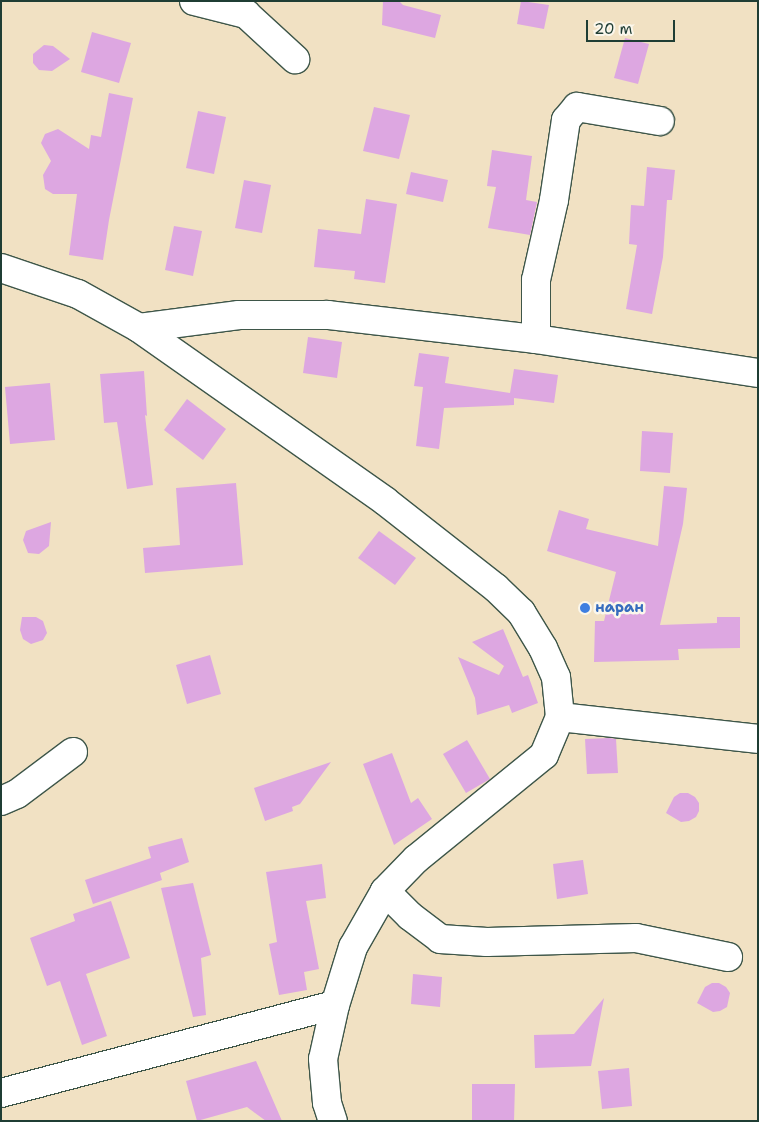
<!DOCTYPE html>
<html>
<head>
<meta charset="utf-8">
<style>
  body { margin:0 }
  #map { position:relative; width:759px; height:1122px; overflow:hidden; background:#f1e1c3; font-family:"Shantell Sans",sans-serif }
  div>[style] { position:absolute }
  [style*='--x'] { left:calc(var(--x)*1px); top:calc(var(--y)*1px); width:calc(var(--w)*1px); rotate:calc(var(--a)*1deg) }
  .building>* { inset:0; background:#dda7e1 }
  .roads { filter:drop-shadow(1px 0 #3e5649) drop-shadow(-1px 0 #3e5649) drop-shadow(0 1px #3e5649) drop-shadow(0 -1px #3e5649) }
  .minor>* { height:28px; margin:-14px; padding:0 14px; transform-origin:14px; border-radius:14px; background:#fff }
  .dots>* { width:14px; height:14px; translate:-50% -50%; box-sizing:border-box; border:2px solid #fbf7ec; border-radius:50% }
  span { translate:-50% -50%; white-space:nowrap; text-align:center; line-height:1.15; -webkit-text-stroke:5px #fbf7ec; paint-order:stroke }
  .shop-label { font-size:15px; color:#366cbe; font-weight:700 }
  .left { translate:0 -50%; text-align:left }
  .frame { position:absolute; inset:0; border:2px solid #1f3d34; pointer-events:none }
  .scale { position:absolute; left:586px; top:20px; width:89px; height:22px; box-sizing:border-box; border:2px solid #1f3d34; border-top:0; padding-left:6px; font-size:15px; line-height:18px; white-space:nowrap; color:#1f3d34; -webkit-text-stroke:4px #fbf7ec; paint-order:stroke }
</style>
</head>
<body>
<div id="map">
  <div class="building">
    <div style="clip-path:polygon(383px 1px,399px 1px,403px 5px,441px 15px,435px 38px,382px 25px)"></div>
    <div style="clip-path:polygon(521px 1px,549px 5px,544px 29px,517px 24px)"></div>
    <div style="clip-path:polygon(92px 32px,131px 43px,119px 83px,81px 72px)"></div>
    <div style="clip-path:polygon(625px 38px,649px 44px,638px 84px,614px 78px)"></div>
    <div style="clip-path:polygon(44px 45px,53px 46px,70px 59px,52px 71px,39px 70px,33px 63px,33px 54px)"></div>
    <div style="clip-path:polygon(109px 93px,133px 98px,109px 220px,103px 260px,69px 255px,77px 194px,53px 194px,45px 189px,43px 175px,51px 161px,41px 143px,45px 134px,58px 129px,89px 149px,91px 135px,101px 137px)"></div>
    <div style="clip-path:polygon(374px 107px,410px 115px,399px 159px,363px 151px)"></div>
    <div style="clip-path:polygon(198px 111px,226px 117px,214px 174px,186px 168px)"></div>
    <div style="clip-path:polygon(492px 150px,532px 156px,526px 200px,537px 202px,530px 235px,488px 228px,496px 187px,487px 186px)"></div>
    <div style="clip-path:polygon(647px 167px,675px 170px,672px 200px,667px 200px,663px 257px,652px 314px,626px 309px,637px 245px,629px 244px,631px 205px,644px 206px)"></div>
    <div style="clip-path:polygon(411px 172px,448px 180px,443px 202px,406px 194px)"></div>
    <div style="clip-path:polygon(244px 180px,271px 185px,262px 233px,235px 228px)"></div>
    <div style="clip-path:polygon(366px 199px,397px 204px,385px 283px,354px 279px,355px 271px,314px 267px,318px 229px,361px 234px)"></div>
    <div style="clip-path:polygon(174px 226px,202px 231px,193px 276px,165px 270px)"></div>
    <div style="clip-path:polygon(308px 337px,342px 342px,337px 378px,303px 373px)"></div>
    <div style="clip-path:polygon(419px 353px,449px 357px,445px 383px,510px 393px,514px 369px,558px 375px,554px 403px,514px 398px,514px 405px,444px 408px,439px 449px,416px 446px,423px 387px,414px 386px)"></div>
    <div style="clip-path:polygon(144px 371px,147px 416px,145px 415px,153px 485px,127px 489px,117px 422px,104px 423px,100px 374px)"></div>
    <div style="clip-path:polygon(50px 383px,55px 440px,10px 444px,5px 387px)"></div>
    <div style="clip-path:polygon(187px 399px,226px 429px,203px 460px,164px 430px)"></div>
    <div style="clip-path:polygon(642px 431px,673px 433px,670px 473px,640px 471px)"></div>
    <div style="clip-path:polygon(236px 483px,243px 565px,145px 573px,143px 548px,180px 545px,176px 488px)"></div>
    <div style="clip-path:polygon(664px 486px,687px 488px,683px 524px,660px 625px,717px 623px,717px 617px,740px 617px,740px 648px,678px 649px,679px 660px,594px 662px,595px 621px,604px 621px,616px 572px,547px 551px,559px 510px,589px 519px,586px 529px,658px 546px)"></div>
    <div style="clip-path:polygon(51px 522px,49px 546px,39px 554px,28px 553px,23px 540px,26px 531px)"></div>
    <div style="clip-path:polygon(379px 531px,416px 558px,395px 585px,358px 558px)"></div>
    <div style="clip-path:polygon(22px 617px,36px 617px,43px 621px,47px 633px,43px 640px,31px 644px,23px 639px,20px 630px)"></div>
    <div style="clip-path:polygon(503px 629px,523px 677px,528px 675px,538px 703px,512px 713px,509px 705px,477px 715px,475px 698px,458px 657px,499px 675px,504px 666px,472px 642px)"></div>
    <div style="clip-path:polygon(210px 655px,221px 694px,187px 704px,176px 665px)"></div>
    <div style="clip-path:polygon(609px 738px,616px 739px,618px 773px,587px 774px,585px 739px)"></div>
    <div style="clip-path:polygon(467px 740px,490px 779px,466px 793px,443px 754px)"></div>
    <div style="clip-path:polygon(392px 753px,411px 803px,418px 798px,432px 819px,394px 845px,363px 764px)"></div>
    <div style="clip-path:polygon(331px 762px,300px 804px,292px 807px,293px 811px,265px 821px,254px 788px)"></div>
    <div style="clip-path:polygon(680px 793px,688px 793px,695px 797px,699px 803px,699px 811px,696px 817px,689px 821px,681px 822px,666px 813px,674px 797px)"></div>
    <div style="clip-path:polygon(182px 838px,189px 862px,160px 873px,162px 880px,93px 904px,85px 880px,151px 858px,148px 847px)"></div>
    <div style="clip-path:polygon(583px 860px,588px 894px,557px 899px,553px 864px)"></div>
    <div style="clip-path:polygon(322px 864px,326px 898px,306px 901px,319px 969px,304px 972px,307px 990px,279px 995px,269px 944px,277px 942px,266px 872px)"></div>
    <div style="clip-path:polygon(193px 883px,211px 955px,201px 958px,206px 1015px,193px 1017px,161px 888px)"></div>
    <div style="clip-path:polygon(111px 901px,130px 958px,86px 974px,107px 1036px,82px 1045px,60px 981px,47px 986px,30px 938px,75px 921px,73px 914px)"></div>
    <div style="clip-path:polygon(413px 974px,442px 977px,440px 1007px,411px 1004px)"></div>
    <div style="clip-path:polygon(712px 983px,719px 983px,726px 987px,730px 993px,727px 1007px,720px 1011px,713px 1012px,697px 1003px,705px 987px)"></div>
    <div style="clip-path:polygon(604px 998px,591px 1066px,535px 1068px,534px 1035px,574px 1034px)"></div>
    <div style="clip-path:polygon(256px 1061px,282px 1121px,266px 1121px,247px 1107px,197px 1121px,186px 1081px)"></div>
    <div style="clip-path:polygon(629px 1068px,632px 1106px,602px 1109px,598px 1071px)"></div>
    <div style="clip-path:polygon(472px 1084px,515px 1084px,514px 1121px,472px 1121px)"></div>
  </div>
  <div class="roads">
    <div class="minor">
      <div style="--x:194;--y:1;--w:54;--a:14"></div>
      <div style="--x:246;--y:14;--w:67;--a:42.6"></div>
      <div style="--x:1;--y:268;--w:81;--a:18.7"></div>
      <div style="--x:78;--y:294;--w:70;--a:29.1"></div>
      <div style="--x:139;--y:328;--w:301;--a:35.1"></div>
      <div style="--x:385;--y:501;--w:141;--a:38.1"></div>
      <div style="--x:496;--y:588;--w:35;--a:44"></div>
      <div style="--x:521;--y:612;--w:42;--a:58.6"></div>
      <div style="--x:543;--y:648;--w:32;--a:66"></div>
      <div style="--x:556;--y:677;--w:40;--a:84.3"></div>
      <div style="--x:560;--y:717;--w:41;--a:112.8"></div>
      <div style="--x:544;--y:755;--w:165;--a:140.9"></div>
      <div style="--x:416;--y:859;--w:45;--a:134.1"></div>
      <div style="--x:385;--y:891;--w:64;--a:119.7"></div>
      <div style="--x:353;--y:947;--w:61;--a:107.2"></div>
      <div style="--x:335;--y:1005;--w:55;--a:102.5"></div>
      <div style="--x:323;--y:1059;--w:44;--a:84.8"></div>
      <div style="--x:327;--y:1103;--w:19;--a:72"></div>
      <div style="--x:139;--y:328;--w:101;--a:-7.4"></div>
      <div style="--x:239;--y:315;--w:89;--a:0"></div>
      <div style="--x:328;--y:315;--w:209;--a:6.6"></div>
      <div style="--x:536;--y:339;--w:225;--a:8.7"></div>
      <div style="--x:536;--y:339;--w:59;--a:-90"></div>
      <div style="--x:536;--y:280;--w:82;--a:-77.3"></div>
      <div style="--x:554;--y:200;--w:81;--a:-81.5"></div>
      <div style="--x:566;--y:120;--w:17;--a:-50"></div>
      <div style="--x:577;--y:107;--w:84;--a:9.6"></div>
      <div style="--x:560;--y:717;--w:199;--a:6.3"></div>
      <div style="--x:1;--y:801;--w:17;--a:-24"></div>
      <div style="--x:17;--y:794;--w:70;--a:-36.9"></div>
      <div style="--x:385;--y:891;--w:35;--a:45"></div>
      <div style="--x:410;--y:916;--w:38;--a:37"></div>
      <div style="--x:440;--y:939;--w:47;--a:3.7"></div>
      <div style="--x:487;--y:942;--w:149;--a:-1.5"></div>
      <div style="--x:636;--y:938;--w:94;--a:11.7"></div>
      <div style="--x:1;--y:1093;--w:345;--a:-14.8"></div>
    </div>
  </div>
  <div class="dots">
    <div style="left:585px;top:608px;background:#3f7fe0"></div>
  </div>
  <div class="shop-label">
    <span class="left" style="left:595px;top:608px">наран</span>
  </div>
  <div class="frame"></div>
  <div class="scale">20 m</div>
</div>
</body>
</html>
